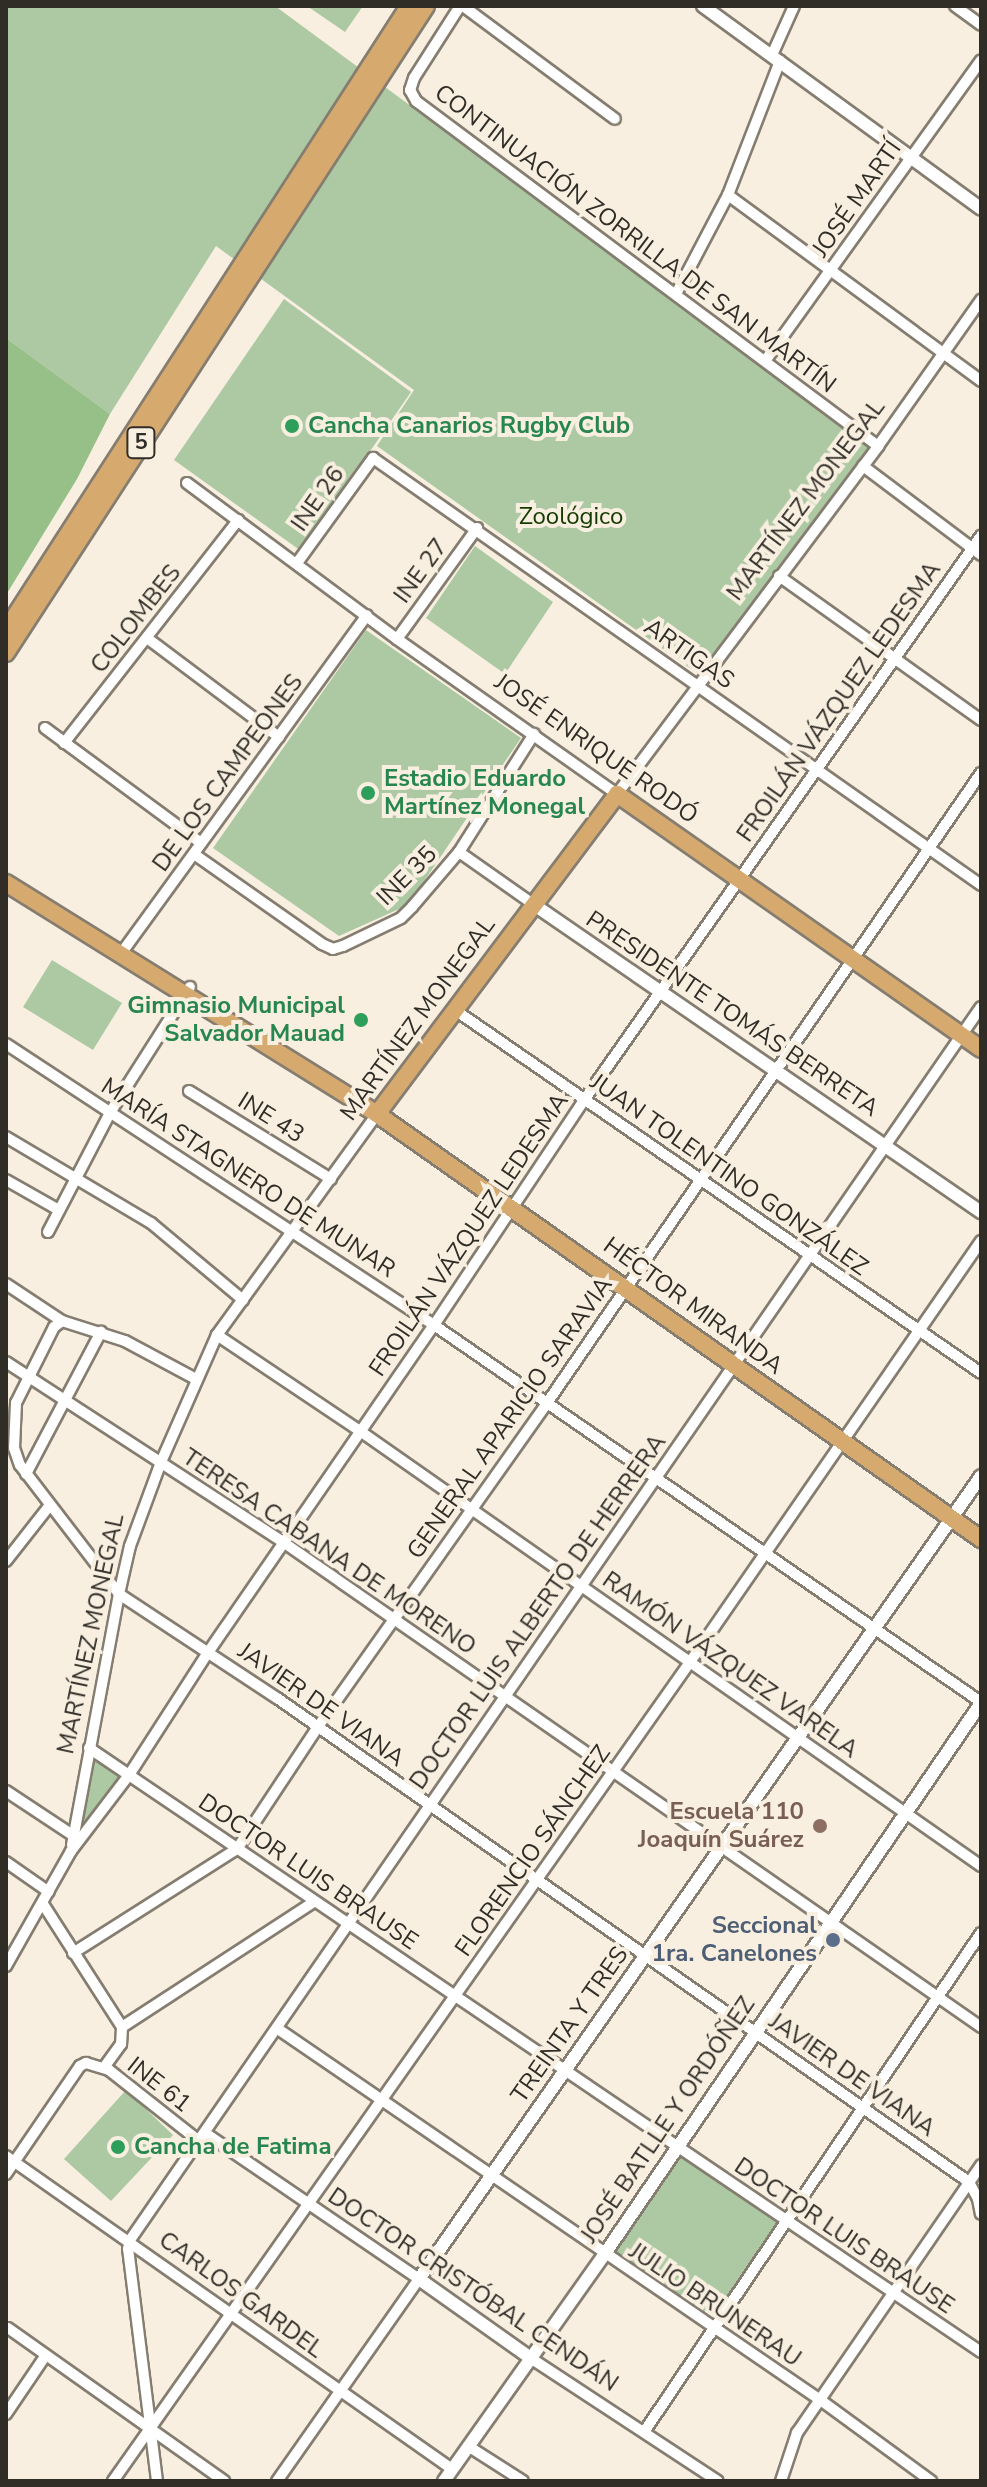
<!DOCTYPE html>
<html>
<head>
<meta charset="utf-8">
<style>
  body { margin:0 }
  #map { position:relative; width:987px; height:2487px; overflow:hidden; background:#f8efe0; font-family:"Nunito Sans",sans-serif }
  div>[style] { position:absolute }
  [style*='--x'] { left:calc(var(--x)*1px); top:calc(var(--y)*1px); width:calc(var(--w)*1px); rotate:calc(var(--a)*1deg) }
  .green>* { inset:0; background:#acc9a3 }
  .forest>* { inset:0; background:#97c089 }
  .roads { filter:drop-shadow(2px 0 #857d70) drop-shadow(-2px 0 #857d70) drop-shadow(0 2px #857d70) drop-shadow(0 -2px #857d70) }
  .minor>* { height:10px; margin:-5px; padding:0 5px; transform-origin:5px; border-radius:5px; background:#fff }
  .tertiary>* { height:12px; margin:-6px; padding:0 6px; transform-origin:6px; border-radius:6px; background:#fff }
  .trunk>* { height:16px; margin:-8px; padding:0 8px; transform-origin:8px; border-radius:8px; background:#d6aa6f }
  .dots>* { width:22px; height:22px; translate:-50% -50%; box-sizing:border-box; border:4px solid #f8efe0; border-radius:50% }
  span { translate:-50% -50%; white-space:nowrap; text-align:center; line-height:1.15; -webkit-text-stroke:8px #f8efe0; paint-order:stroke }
  .shield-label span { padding:2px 6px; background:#f8efe0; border:2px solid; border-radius:6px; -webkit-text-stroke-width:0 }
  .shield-label { font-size:22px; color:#302d27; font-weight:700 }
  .street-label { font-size:24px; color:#302d27 }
  .leisure-label { font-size:24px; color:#27864d; font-weight:700 }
  .left { translate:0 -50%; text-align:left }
  .right { translate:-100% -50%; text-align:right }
  .park-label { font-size:24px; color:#143b01 }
  .education-label { font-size:24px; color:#785e54; font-weight:700 }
  .service-label { font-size:24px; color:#4e5e75; font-weight:700 }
  .frame { position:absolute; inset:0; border:8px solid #302d27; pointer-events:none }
</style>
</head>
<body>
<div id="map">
  <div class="green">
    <div style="clip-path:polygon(6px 6px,275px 6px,871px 445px,701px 676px,377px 446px,414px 390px,216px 246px,110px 414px,6px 338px)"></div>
    <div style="clip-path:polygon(307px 6px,363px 6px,345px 32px)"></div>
    <div style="clip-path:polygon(284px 299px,411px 392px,301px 551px,174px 460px)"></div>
    <div style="clip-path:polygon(475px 546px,553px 602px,505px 674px,426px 618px)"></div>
    <div style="clip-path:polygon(366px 630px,521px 738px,408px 905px,339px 936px,213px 848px)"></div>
    <div style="clip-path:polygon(52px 960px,122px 1003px,93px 1050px,23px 1007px)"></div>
    <div style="clip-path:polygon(95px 1757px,121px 1774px,82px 1827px)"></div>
    <div style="clip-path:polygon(126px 2090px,173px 2135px,111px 2201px,64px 2159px)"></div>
    <div style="clip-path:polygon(680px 2152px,782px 2221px,712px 2324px,610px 2254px)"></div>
  </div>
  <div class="forest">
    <div style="clip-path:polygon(6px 338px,110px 414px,77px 479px,6px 595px)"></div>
  </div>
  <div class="roads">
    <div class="minor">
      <div style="--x:460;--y:6;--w:85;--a:122.6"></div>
      <div style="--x:414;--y:78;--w:13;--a:108"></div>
      <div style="--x:410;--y:90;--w:13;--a:61"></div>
      <div style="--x:416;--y:101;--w:577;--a:36.75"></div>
      <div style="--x:463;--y:6;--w:189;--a:36.6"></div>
      <div style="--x:955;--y:6;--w:32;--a:36"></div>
      <div style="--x:772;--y:55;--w:54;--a:-65.8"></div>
      <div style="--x:728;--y:195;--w:314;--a:36.3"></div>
      <div style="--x:676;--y:294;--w:112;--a:-62.3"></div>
      <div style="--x:728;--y:195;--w:144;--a:-68.8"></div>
      <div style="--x:765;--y:361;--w:370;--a:-54.3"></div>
      <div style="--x:863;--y:466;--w:148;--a:37"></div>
      <div style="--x:187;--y:483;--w:262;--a:36.6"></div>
      <div style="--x:397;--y:639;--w:269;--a:35.2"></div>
      <div style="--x:617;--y:794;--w:435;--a:-53.1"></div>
      <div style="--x:878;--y:446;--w:179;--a:-54.8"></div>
      <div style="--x:297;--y:563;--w:130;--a:-54.1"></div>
      <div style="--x:373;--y:458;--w:743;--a:35.08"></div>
      <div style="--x:779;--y:576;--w:248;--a:35.5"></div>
      <div style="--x:147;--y:638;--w:165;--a:36.9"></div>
      <div style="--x:397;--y:639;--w:137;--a:-54.2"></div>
      <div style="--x:45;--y:728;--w:194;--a:36.4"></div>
      <div style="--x:64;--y:743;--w:283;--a:-52"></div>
      <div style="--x:459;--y:852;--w:90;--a:35.1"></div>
      <div style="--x:194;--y:854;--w:156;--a:35.1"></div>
      <div style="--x:322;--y:944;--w:12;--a:24"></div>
      <div style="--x:333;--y:949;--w:10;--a:-17"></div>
      <div style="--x:343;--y:946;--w:64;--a:-25.8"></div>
      <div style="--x:401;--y:918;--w:16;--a:-45"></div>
      <div style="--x:412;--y:907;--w:72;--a:-49.5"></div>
      <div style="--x:459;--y:852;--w:140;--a:-57.6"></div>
      <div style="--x:120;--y:955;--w:420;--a:-54"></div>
      <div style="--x:455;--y:1010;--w:639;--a:34.61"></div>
      <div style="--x:6;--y:1044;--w:512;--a:33.29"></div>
      <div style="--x:434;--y:1325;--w:664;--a:34.58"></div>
      <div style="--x:189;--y:1091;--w:167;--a:31.8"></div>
      <div style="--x:6;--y:1137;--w:169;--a:30.7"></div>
      <div style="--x:151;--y:1223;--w:120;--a:39.9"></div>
      <div style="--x:6;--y:1180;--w:61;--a:29.5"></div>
      <div style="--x:48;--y:1232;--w:136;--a:-62.5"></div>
      <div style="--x:111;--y:1111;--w:147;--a:-57.5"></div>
      <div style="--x:6;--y:1284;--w:67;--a:33.5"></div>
      <div style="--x:62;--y:1321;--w:66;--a:17.6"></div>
      <div style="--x:125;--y:1341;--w:81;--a:28.2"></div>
      <div style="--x:62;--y:1321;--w:10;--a:143"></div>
      <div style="--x:54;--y:1327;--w:85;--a:116.6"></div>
      <div style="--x:16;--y:1403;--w:45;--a:92.5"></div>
      <div style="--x:14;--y:1448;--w:18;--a:71"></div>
      <div style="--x:20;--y:1465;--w:163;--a:52.5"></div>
      <div style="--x:119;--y:1594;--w:189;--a:33.4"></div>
      <div style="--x:277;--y:1698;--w:844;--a:34.97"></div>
      <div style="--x:969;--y:2182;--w:19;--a:62"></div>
      <div style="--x:978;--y:2199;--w:15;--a:79"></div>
      <div style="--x:217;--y:1335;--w:172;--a:33.9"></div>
      <div style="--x:360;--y:1431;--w:758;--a:35.01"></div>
      <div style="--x:6;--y:1362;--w:330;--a:33"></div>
      <div style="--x:283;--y:1542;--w:850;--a:34.79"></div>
      <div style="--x:26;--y:1474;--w:161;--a:-62.2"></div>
      <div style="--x:6;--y:1561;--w:71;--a:-51.8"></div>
      <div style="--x:89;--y:1748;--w:1077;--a:34.1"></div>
      <div style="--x:6;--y:1791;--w:82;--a:33.5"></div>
      <div style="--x:72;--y:1845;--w:255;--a:-79.4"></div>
      <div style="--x:119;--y:1594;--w:49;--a:-77.1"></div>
      <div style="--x:130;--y:1546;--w:90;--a:-69.7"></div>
      <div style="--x:161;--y:1462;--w:139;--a:-66.2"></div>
      <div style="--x:217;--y:1335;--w:273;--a:-54.1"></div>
      <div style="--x:6;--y:1862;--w:52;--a:34.9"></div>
      <div style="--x:43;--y:1904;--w:146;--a:57.3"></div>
      <div style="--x:122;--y:2027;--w:17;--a:93"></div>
      <div style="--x:121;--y:2044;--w:29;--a:126"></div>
      <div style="--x:73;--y:1953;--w:194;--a:-32.4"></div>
      <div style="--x:237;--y:1849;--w:145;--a:-56.5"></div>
      <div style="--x:317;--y:1728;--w:398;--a:-54.7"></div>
      <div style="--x:547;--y:1403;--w:765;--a:-55.44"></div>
      <div style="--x:6;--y:1966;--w:132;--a:-60.5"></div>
      <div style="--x:71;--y:1851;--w:96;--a:-52.7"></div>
      <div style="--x:129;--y:1775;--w:148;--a:-57.2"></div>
      <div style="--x:209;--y:1651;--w:396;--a:-55.4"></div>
      <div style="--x:434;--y:1325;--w:270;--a:-56.3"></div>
      <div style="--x:584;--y:1100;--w:690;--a:-54.86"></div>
      <div style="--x:122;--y:2027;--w:230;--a:-33.1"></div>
      <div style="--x:278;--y:2029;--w:655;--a:34.37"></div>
      <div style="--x:819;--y:2399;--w:139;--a:36.2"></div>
      <div style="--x:205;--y:2133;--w:259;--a:34.3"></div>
      <div style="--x:419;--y:2279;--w:247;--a:125.1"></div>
      <div style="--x:6;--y:2156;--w:545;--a:35.06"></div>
      <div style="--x:6;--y:2174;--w:131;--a:-55.6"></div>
      <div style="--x:80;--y:2066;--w:7;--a:-27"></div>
      <div style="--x:86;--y:2063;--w:24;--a:17"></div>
      <div style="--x:109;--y:2070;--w:115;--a:38.3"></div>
      <div style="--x:8;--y:2328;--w:265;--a:35.3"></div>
      <div style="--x:532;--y:2359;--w:222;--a:33.3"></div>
      <div style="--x:6;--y:2414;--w:71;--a:-55.9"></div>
      <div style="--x:644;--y:2432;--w:602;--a:-55.97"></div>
      <div style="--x:468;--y:2446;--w:65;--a:32.5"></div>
      <div style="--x:113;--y:2481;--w:1002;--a:-54.83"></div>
      <div style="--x:690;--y:1662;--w:512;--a:-55.35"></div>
      <div style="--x:157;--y:2481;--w:234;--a:-97.1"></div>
      <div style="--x:128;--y:2249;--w:9;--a:-77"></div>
      <div style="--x:130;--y:2240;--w:1498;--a:-55.39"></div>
      <div style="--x:781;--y:2481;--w:51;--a:-71.6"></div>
      <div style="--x:797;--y:2433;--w:325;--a:-55.5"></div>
    </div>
    <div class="tertiary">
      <div style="--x:703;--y:6;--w:344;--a:36.1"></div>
      <div style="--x:533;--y:904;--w:544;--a:34.51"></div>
      <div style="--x:532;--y:2359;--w:138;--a:-144.7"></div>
      <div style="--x:419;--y:2279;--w:980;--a:-55.01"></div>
      <div style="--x:444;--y:2481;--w:277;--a:-54.7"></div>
      <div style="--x:604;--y:2255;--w:668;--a:-55.67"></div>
    </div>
    <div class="trunk">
      <div style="--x:6;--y:630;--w:743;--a:-57.14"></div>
      <div style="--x:6;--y:653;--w:771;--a:-57.01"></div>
      <div style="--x:6;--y:883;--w:437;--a:31.9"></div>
      <div style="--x:377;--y:1114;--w:739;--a:35.13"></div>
      <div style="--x:377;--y:1114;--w:400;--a:-53.1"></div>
      <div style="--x:617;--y:794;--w:444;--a:35"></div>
    </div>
  </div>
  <div class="dots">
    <div style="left:292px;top:426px;background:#2e9e5b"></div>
    <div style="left:368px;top:793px;background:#2e9e5b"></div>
    <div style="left:361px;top:1020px;background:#2e9e5b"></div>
    <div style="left:820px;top:1826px;background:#8d6e63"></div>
    <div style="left:833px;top:1940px;background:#5c6f8a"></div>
    <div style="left:118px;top:2147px;background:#2e9e5b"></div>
  </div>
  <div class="shield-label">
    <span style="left:141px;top:443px">5</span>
  </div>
  <div class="street-label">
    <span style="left:857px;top:199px;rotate:-55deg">JOSÉ MARTÍ</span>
    <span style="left:635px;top:239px;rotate:37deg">CONTINUACIÓN ZORRILLA DE SAN MARTÍN</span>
    <span style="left:318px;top:499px;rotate:-55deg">INE 26</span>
    <span style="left:806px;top:500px;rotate:-53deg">MARTÍNEZ MONEGAL</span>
    <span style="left:421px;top:571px;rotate:-54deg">INE 27</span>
    <span style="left:136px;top:619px;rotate:-52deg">COLOMBES</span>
    <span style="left:689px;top:654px;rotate:35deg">ARTIGAS</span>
    <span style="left:839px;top:702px;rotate:-55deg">FROILÁN VÁZQUEZ LEDESMA</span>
    <span style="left:596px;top:749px;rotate:35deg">JOSÉ ENRIQUE RODÓ</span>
    <span style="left:228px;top:773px;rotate:-54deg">DE LOS CAMPEONES</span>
    <span style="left:407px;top:876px;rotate:-45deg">INE 35</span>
    <span style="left:732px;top:1014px;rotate:34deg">PRESIDENTE TOMÁS BERRETA</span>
    <span style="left:418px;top:1019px;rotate:-54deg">MARTÍNEZ MONEGAL</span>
    <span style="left:271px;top:1118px;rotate:32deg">INE 43</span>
    <span style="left:729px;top:1175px;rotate:35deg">JUAN TOLENTINO GONZÁLEZ</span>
    <span style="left:248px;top:1178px;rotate:33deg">MARÍA STAGNERO DE MUNAR</span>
    <span style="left:469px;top:1235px;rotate:-56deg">FROILÁN VÁZQUEZ LEDESMA</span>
    <span style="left:693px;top:1306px;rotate:36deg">HÉCTOR MIRANDA</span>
    <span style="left:510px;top:1418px;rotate:-55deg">GENERAL APARICIO SARAVIA</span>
    <span style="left:329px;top:1552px;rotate:34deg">TERESA CABANA DE MORENO</span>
    <span style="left:538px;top:1612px;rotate:-55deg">DOCTOR LUIS ALBERTO DE HERRERA</span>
    <span style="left:91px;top:1634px;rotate:-78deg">MARTÍNEZ MONEGAL</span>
    <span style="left:730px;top:1665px;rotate:35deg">RAMÓN VÁZQUEZ VARELA</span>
    <span style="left:321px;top:1705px;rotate:35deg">JAVIER DE VIANA</span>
    <span style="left:533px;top:1851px;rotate:-55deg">FLORENCIO SÁNCHEZ</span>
    <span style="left:308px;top:1872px;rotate:34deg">DOCTOR LUIS BRAUSE</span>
    <span style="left:570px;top:2025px;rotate:-55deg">TREINTA Y TRES</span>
    <span style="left:852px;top:2075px;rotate:35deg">JAVIER DE VIANA</span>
    <span style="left:159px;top:2085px;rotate:38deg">INE 61</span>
    <span style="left:668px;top:2120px;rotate:-56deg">JOSÉ BATLLE Y ORDÓÑEZ</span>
    <span style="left:844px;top:2236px;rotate:34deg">DOCTOR LUIS BRAUSE</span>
    <span style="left:473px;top:2290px;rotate:34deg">DOCTOR CRISTÓBAL CENDÁN</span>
    <span style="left:241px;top:2295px;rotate:36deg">CARLOS GARDEL</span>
    <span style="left:715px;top:2305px;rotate:34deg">JULIO BRUNERAU</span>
  </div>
  <div class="leisure-label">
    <span class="left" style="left:308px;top:426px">Cancha Canarios Rugby Club</span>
    <span class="left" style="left:384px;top:793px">Estadio Eduardo<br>Martínez Monegal</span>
    <span class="right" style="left:345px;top:1020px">Gimnasio Municipal<br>Salvador Mauad</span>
    <span class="left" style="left:134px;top:2147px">Cancha de Fatima</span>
  </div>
  <div class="park-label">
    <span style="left:571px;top:517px">Zoológico</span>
  </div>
  <div class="education-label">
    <span class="right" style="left:804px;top:1826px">Escuela 110<br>Joaquín Suárez</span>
  </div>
  <div class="service-label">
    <span class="right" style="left:817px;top:1940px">Seccional<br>1ra. Canelones</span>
  </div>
  <div class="frame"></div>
</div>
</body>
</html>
